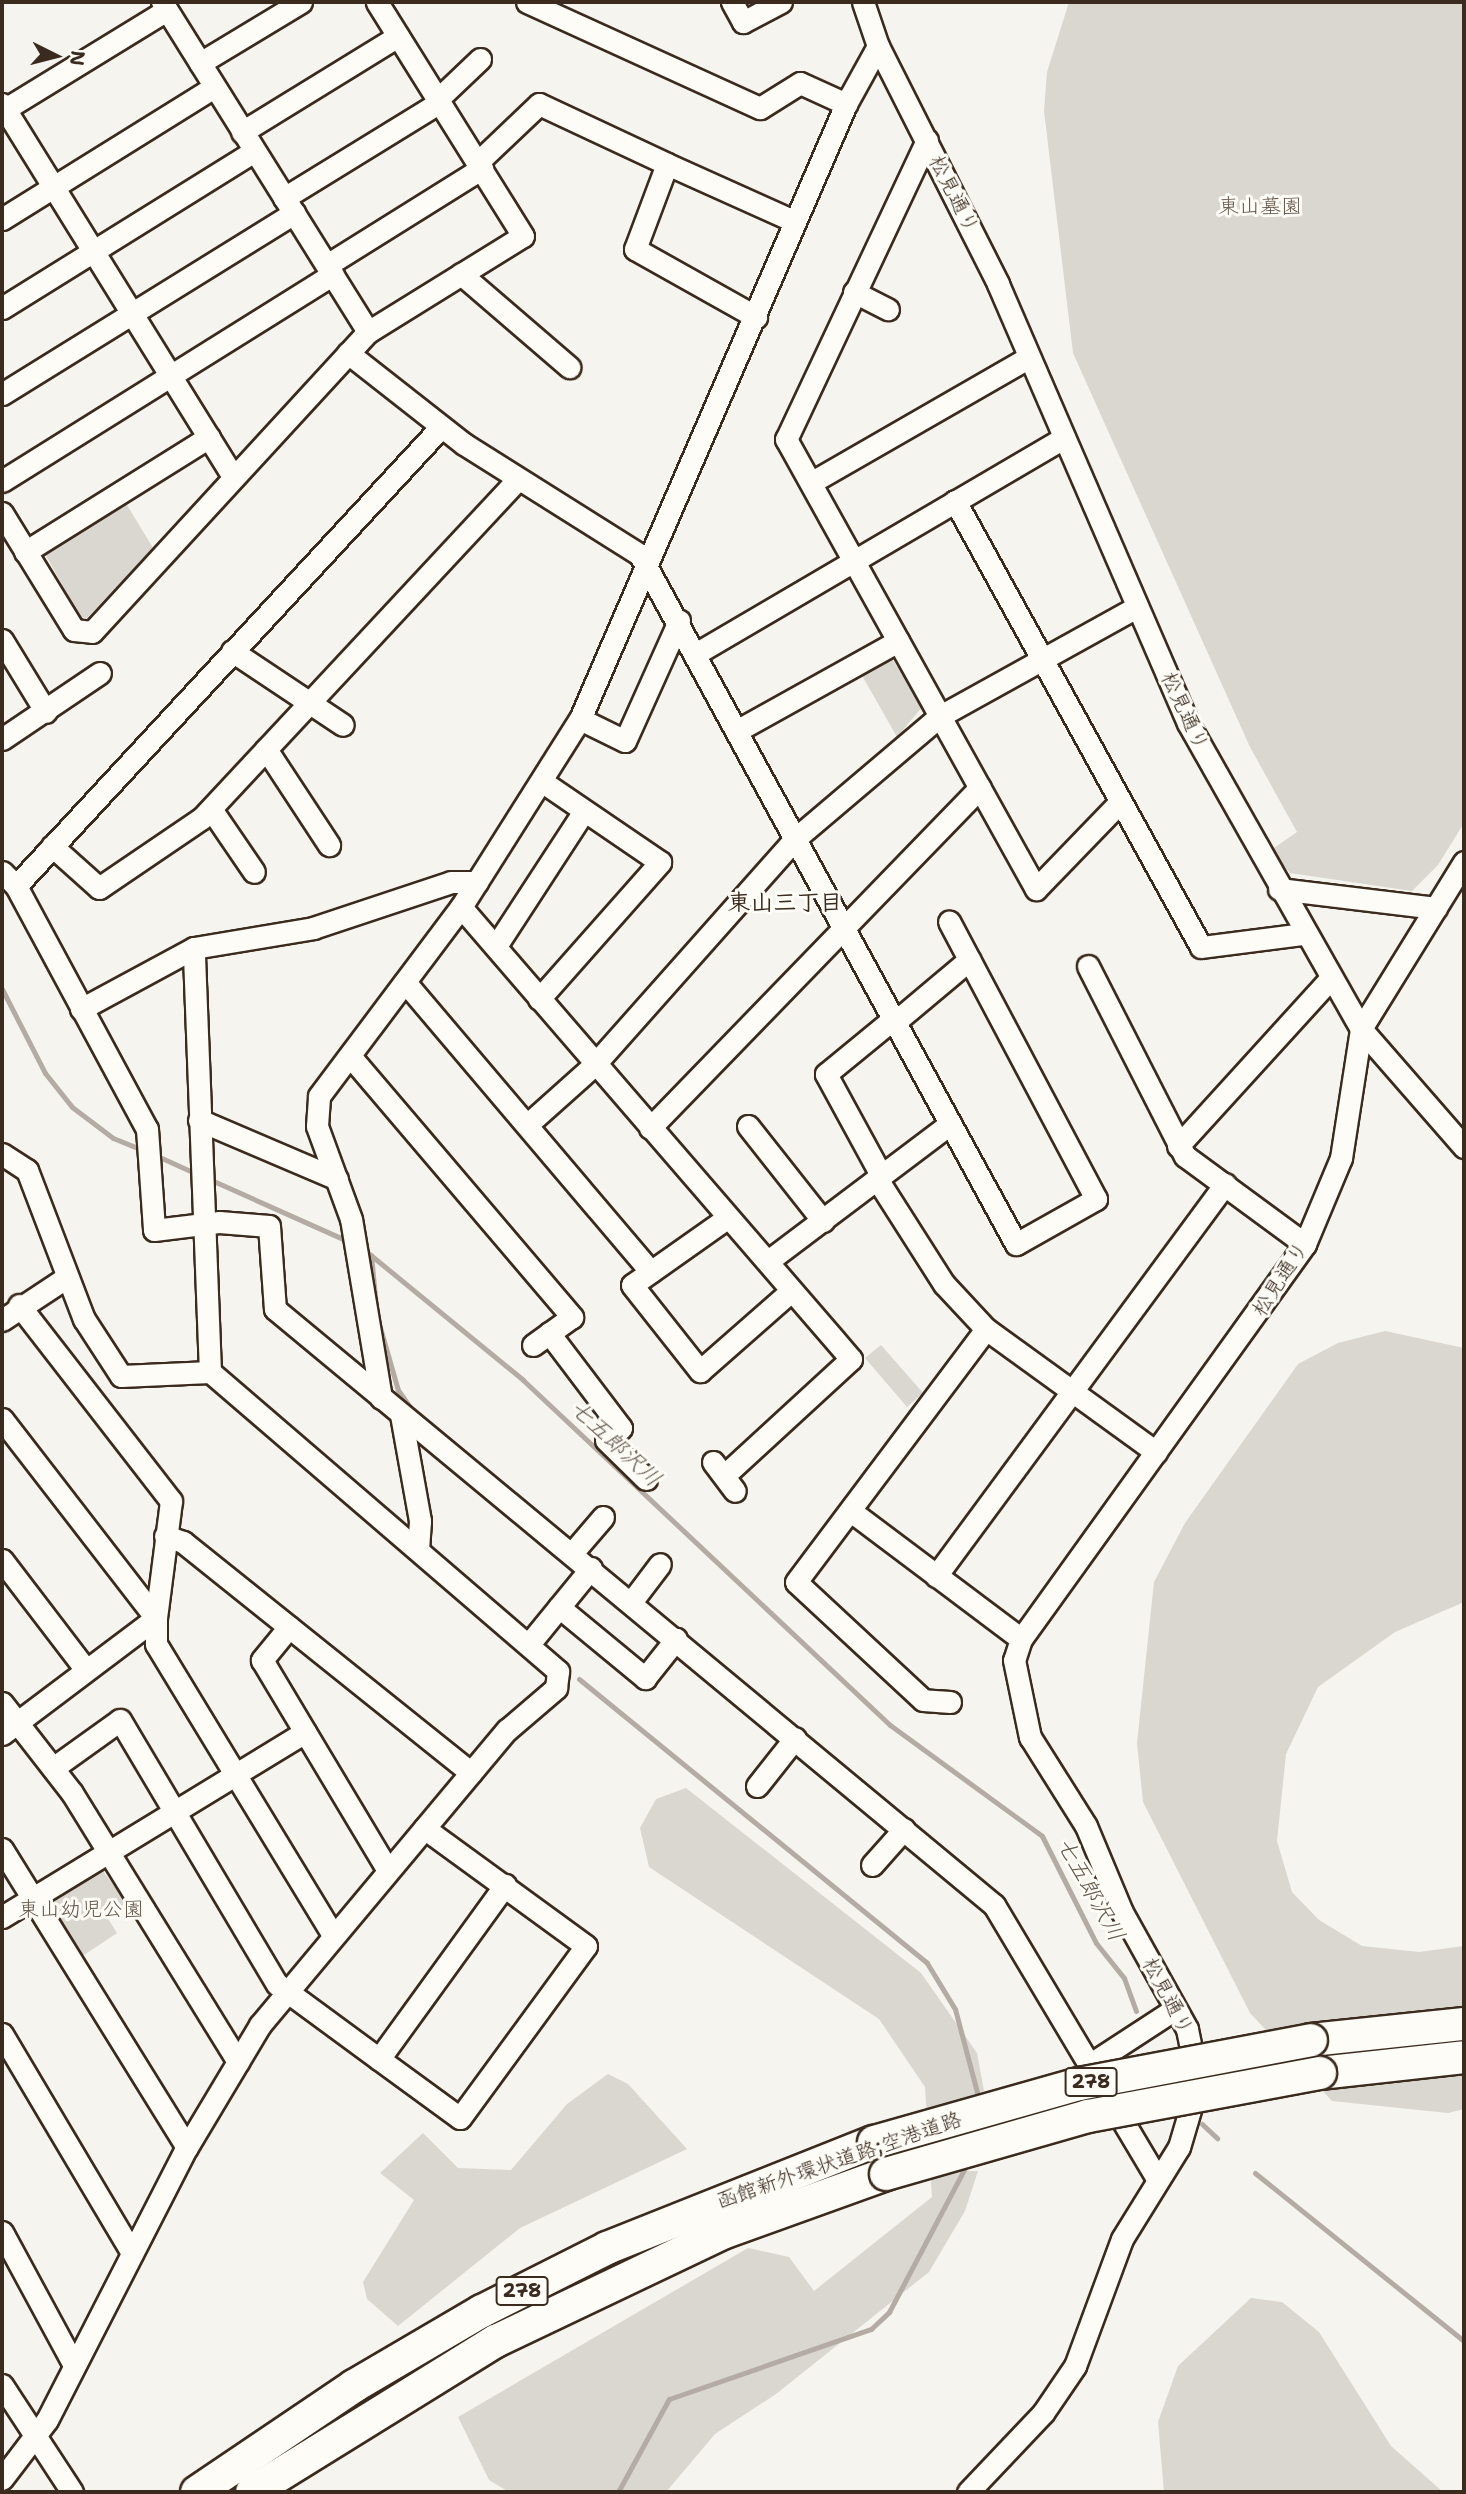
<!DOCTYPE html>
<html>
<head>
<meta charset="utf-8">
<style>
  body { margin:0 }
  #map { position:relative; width:1466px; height:2494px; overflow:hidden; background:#f5f4ee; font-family:"Shantell Sans","Klee One",sans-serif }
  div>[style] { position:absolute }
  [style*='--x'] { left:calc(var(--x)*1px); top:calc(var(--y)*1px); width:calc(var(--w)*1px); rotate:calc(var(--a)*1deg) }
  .green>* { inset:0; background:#dad6d0 }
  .stream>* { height:5px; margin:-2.5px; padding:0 2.5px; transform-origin:2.5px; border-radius:2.5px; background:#b4aca4 }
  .roads { filter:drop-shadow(2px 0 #3b2a1e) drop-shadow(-2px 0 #3b2a1e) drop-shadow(0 2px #3b2a1e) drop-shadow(0 -2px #3b2a1e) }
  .minor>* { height:21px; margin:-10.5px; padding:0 10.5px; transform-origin:10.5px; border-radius:10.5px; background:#fdfcf7 }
  .highway>* { height:32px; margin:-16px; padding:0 16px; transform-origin:16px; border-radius:16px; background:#fdfcf7 }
  .bridges { filter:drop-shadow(2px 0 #3b2a1e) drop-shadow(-2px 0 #3b2a1e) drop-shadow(0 2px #3b2a1e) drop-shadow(0 -2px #3b2a1e) }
  .highway-bridge>* { height:32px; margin:-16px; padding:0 16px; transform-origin:16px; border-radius:16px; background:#fdfcf7 }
  span { translate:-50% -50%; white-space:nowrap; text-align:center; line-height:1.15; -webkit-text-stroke:6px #fdfcf7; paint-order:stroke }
  .shield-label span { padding:2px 5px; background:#fdfcf7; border:2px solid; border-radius:5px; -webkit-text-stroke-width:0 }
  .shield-label { font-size:19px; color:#3b2a1e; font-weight:700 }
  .street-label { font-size:21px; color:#3b2a1e }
  .park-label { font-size:21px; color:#63554a }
  .neighbourhood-label { font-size:23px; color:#3b2a1e; font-weight:700 }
  .water-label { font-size:23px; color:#65584d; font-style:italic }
  .frame { position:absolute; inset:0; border:4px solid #3b2a1e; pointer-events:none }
  .north { position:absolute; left:21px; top:21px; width:70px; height:70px; -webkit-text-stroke:5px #fdfcf7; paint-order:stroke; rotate:96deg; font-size:19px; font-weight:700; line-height:28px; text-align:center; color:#3b2a1e }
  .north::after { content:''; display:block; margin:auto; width:24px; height:32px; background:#3b2a1e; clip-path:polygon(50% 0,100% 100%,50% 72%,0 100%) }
</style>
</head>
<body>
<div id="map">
  <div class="green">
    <div style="clip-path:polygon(1069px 2px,1464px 2px,1464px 823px,1438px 865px,1412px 891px,1290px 873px,1271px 850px,1297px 832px,1250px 747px,1073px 353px,1044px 111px,1047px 72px)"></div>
    <div style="clip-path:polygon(124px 500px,153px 548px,87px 618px,80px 617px,43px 550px)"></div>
    <div style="clip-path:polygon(890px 656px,923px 706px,897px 737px,860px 672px)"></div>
    <div style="clip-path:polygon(1385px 1331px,1464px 1348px,1464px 1602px,1395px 1632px,1318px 1687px,1286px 1754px,1277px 1841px,1292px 1892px,1319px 1920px,1362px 1946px,1419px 1952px,1464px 1946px,1464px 2109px,1448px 2113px,1332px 2101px,1250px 2013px,1143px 1802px,1137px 1743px,1154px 1582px,1185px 1523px,1298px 1364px,1338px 1343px)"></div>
    <div style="clip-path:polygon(881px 1345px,923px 1393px,907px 1407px,865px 1358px)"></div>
    <div style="clip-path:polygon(686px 1788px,921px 1973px,977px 2053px,984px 2091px,941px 2106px,952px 2171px,978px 2171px,965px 2211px,929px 2272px,776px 2394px,715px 2434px,666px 2492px,509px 2492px,489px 2480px,458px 2417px,748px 2248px,789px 2257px,814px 2291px,932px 2197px,925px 2087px,879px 2019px,649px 1867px,640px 1828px,656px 1799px)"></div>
    <div style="clip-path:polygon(99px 1866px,127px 1903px,107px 1917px,117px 1933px,78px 1959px,46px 1898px)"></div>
    <div style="clip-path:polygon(608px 2074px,628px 2084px,687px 2149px,520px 2228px,398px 2326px,367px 2299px,363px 2282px,414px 2200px,380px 2173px,423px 2133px,458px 2168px,511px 2170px,567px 2104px)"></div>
    <div style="clip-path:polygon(1251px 2298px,1282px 2302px,1319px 2332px,1391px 2446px,1443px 2492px,1164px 2492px,1158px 2422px,1178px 2366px)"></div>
  </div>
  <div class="stream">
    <div style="--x:2;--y:989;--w:94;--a:62.9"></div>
    <div style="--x:45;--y:1073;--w:43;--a:51.5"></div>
    <div style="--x:72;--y:1107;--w:51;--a:37.1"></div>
    <div style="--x:113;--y:1138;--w:31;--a:22"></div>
    <div style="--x:155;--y:1155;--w:46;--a:24.3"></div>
    <div style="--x:209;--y:1179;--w:154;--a:24.1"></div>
    <div style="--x:362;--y:1248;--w:208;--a:39.3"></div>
    <div style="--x:523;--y:1380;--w:504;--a:43.23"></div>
    <div style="--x:890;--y:1725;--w:188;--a:36.1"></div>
    <div style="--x:1042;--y:1836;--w:120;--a:63.2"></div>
    <div style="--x:1096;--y:1943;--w:45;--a:51.3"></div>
    <div style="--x:1124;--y:1978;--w:35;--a:70"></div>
    <div style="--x:371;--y:1255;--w:52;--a:84.5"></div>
    <div style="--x:377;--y:1317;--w:76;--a:74"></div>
    <div style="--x:398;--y:1390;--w:29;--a:55"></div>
    <div style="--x:579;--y:1679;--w:449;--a:39.2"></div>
    <div style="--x:927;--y:1963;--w:54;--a:58.7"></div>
    <div style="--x:955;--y:2009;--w:94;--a:75.2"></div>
    <div style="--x:1202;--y:2124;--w:21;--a:43"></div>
    <div style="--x:1255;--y:2173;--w:268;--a:38.8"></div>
    <div style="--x:618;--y:2492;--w:106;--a:-61.3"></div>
    <div style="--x:669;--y:2399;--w:214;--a:-19.1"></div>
    <div style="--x:871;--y:2329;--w:25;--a:-43"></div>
    <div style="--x:889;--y:2312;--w:170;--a:-62.2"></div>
  </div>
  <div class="roads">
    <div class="minor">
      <div style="--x:162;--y:2;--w:389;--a:58"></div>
      <div style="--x:527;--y:2;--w:256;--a:24.5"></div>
      <div style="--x:760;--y:108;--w:47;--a:-32"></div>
      <div style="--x:800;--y:83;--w:51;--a:24.5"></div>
      <div style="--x:732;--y:2;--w:23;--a:61"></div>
      <div style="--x:743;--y:22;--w:43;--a:-27.8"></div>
      <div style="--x:863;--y:2;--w:46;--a:71.2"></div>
      <div style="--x:878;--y:46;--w:267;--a:63.2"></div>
      <div style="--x:998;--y:284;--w:478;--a:66.6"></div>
      <div style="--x:1188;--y:723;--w:352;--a:60.5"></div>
      <div style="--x:1361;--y:1029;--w:131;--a:98.8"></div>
      <div style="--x:1341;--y:1158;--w:93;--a:112.7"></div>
      <div style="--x:1305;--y:1244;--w:486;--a:125.7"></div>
      <div style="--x:1021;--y:1639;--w:22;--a:108"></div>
      <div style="--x:1014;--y:1660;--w:79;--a:78.3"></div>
      <div style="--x:1030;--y:1737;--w:105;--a:57.8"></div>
      <div style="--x:1086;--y:1826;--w:93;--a:67.3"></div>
      <div style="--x:1122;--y:1912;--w:134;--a:60.9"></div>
      <div style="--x:1187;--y:2029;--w:55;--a:78.5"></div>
      <div style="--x:1198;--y:2083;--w:67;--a:106.5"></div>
      <div style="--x:1179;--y:2147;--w:108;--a:121.8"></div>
      <div style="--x:1122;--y:2239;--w:135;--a:110.3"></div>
      <div style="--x:1075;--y:2366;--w:57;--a:124.2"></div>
      <div style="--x:1043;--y:2413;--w:109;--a:133.5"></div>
      <div style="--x:200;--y:63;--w:118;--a:-31.1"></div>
      <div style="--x:438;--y:99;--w:58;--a:-43.6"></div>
      <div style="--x:2;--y:104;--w:438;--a:58.2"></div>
      <div style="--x:2;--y:111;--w:193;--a:-31.5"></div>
      <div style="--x:242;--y:132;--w:183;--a:-31.6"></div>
      <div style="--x:927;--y:140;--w:331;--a:115.2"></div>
      <div style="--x:786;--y:439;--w:515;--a:60.95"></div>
      <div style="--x:1036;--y:889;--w:120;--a:-46"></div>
      <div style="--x:478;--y:162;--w:84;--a:-43.6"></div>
      <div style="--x:539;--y:104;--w:141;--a:25.1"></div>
      <div style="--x:667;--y:164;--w:91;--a:110.6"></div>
      <div style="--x:635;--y:249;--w:139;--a:29.3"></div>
      <div style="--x:667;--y:164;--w:139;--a:24.2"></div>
      <div style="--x:284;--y:198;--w:183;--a:-31.6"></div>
      <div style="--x:2;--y:219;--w:250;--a:-31.9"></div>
      <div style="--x:327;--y:265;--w:183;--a:-32"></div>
      <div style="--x:461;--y:274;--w:143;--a:40.7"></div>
      <div style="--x:854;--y:292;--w:38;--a:27"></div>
      <div style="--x:2;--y:308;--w:297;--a:-31.9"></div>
      <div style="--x:348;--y:353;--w:147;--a:38.1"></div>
      <div style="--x:464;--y:444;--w:208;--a:32.2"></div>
      <div style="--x:640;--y:555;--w:785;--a:61.38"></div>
      <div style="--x:1016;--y:1244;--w:92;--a:-29.4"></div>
      <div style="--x:1096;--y:1199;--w:314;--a:-117.9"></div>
      <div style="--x:2;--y:394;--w:344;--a:-31.8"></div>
      <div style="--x:2;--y:481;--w:390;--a:-32"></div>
      <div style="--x:812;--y:482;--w:250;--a:-29.9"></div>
      <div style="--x:955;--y:501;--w:509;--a:61.12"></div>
      <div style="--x:1201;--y:947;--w:103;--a:-7.3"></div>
      <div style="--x:2;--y:513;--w:137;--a:58.4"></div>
      <div style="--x:74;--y:630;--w:18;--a:6"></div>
      <div style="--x:92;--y:632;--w:408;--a:-47.4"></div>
      <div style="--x:368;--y:332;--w:182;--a:-31.8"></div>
      <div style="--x:523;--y:236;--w:276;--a:-122"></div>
      <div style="--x:25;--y:552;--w:217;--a:-32"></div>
      <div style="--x:2;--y:640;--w:84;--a:58.6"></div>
      <div style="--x:232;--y:651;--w:133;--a:33.7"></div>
      <div style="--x:697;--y:653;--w:425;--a:-30.4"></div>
      <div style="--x:580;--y:719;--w:50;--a:26.1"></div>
      <div style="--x:625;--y:741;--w:132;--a:-65.8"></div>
      <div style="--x:740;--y:729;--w:181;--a:-29.1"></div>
      <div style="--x:2;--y:739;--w:118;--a:-34"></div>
      <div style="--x:266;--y:749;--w:115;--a:56.7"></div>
      <div style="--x:211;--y:809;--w:76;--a:55.7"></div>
      <div style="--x:52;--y:846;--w:63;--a:41.8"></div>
      <div style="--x:99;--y:888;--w:125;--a:-34.2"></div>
      <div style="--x:202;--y:818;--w:463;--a:-47"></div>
      <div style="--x:1464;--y:862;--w:196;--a:121.7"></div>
      <div style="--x:1361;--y:1029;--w:157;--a:48.9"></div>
      <div style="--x:2;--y:872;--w:20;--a:45"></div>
      <div style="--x:16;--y:886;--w:276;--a:61.7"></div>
      <div style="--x:147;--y:1129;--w:101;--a:86"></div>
      <div style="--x:154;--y:1230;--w:65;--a:-7"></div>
      <div style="--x:219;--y:1222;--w:50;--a:4.6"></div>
      <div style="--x:269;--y:1226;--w:83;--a:85.9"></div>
      <div style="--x:275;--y:1309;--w:934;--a:39.66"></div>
      <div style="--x:994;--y:1905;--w:320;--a:59.2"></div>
      <div style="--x:16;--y:886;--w:626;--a:-47.2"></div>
      <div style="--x:1279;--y:889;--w:158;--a:6.9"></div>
      <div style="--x:461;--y:907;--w:597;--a:49.21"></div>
      <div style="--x:851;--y:1359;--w:170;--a:137.4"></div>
      <div style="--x:496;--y:946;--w:161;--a:-56.9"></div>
      <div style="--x:1088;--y:966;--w:213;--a:63"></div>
      <div style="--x:1185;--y:1156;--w:149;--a:36.3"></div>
      <div style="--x:405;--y:982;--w:380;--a:49.7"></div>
      <div style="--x:539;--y:999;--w:183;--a:-48.5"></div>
      <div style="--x:660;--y:862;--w:140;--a:-145.7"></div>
      <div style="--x:81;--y:1009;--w:128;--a:-28.4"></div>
      <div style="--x:194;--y:948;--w:121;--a:-9.5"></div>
      <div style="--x:313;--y:928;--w:145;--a:-18.4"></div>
      <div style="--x:451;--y:882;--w:26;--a:0"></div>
      <div style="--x:895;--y:1022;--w:97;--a:-40"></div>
      <div style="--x:350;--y:1056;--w:343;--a:49.6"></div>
      <div style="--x:572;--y:1317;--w:48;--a:144.3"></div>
      <div style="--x:199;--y:1120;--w:150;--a:23.1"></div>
      <div style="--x:528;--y:1124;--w:90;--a:-41.8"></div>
      <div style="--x:595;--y:1064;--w:302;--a:-48.4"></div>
      <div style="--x:796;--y:838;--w:189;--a:-40.3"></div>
      <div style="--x:940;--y:716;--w:225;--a:-29"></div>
      <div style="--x:748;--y:1126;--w:121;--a:51.7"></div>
      <div style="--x:650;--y:1128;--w:474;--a:-45.9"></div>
      <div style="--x:1178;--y:1146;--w:224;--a:-47.7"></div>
      <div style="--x:2;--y:1154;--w:30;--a:33"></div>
      <div style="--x:27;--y:1170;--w:160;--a:69.1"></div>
      <div style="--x:84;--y:1319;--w:68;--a:57"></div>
      <div style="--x:121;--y:1376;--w:89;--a:-2.6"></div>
      <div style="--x:881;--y:1175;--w:115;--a:-118.6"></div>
      <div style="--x:826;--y:1074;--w:87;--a:-39.4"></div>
      <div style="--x:877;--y:1179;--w:125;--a:57.5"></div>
      <div style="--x:944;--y:1284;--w:62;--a:47"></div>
      <div style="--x:986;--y:1329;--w:210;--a:35.9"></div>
      <div style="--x:727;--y:1218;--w:116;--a:144.8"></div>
      <div style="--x:632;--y:1285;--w:110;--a:51.7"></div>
      <div style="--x:700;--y:1371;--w:121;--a:-41.3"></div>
      <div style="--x:768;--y:1261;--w:228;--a:-37"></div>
      <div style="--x:2;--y:1320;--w:78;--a:-33.5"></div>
      <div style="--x:549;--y:1333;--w:119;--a:52.8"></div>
      <div style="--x:621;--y:1428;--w:19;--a:141"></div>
      <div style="--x:606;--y:1440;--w:56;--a:44.3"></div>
      <div style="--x:381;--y:1398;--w:181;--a:-99.5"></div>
      <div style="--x:351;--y:1219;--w:99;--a:-110.1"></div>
      <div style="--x:317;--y:1126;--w:30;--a:-86"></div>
      <div style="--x:319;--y:1096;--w:236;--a:-53.1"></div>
      <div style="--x:461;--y:907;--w:222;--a:-57.7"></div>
      <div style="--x:580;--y:719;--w:670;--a:-66.61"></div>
      <div style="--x:846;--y:104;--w:66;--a:-61.1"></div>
      <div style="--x:401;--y:1415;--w:108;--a:79.8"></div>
      <div style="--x:420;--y:1521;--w:28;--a:94"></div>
      <div style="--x:2;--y:1419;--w:252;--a:52.3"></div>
      <div style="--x:156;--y:1618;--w:26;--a:90"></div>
      <div style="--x:156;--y:1644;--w:341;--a:58.7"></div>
      <div style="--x:713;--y:1462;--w:36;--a:53"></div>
      <div style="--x:852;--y:1512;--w:211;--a:36.9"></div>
      <div style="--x:165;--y:1536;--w:19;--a:18"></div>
      <div style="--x:183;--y:1542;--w:369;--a:38.7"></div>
      <div style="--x:573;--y:1552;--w:46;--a:-49.4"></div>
      <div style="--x:2;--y:1560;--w:138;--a:52.6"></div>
      <div style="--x:936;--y:1576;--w:487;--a:-53.6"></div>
      <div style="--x:632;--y:1601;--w:46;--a:-52.9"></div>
      <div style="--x:559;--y:1607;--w:112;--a:39.5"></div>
      <div style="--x:645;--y:1678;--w:50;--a:-51.5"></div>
      <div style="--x:289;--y:1627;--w:43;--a:129.3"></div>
      <div style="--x:262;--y:1660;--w:244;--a:59.1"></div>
      <div style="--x:529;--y:1644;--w:98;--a:-50.8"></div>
      <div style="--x:950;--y:1702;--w:27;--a:-176"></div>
      <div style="--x:923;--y:1700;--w:173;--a:-137.1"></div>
      <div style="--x:796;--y:1582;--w:316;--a:-53.1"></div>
      <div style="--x:2;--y:1703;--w:114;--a:52.1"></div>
      <div style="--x:72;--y:1793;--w:316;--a:58.3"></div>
      <div style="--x:2;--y:1734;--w:193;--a:-37"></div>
      <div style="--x:156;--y:1618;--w:118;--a:-82.7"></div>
      <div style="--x:171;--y:1501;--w:248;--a:-127.8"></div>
      <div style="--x:53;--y:1768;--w:82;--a:-35.6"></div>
      <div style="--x:120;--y:1720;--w:307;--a:59.3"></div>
      <div style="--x:277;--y:1984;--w:127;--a:36.3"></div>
      <div style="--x:379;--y:2059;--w:215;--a:-54.1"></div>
      <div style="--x:757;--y:1786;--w:61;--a:-51.6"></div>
      <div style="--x:2;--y:1849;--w:351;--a:58.2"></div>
      <div style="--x:872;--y:1865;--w:48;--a:-48.4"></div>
      <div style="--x:2;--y:1917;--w:355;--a:-31.4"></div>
      <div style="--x:2;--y:2034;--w:255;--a:59.3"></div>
      <div style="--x:379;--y:2059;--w:100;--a:36.1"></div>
      <div style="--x:460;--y:2118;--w:213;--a:-53.8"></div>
      <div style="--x:586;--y:1946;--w:200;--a:-143.9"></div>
      <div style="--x:1089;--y:2065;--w:103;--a:-33.1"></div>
      <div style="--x:2;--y:2232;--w:151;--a:61.6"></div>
      <div style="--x:2;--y:2385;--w:128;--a:56.8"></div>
      <div style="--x:2;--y:2479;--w:74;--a:-52.7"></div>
      <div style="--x:47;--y:2420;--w:307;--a:-62.9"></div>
      <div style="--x:187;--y:2147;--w:142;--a:-59.1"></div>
      <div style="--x:260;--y:2025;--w:385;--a:-50.1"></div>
      <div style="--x:507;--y:1730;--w:65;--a:-40.6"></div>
      <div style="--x:556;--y:1688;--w:17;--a:-83"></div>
      <div style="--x:558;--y:1671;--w:459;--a:-139.3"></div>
      <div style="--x:210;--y:1372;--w:424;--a:-92.2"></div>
    </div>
    <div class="highway">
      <div style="--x:1311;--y:2040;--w:154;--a:-6"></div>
      <div style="--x:1320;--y:2073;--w:145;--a:-6.3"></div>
      <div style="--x:197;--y:2492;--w:189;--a:-34"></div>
      <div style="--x:354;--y:2386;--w:148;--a:-30.4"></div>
      <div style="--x:482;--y:2311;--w:140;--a:-26.7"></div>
      <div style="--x:607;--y:2248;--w:287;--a:-21.7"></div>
      <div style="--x:252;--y:2492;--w:287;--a:-31.8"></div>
      <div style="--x:496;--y:2341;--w:254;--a:-25.5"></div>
      <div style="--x:725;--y:2232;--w:171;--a:-19.8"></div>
    </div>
  </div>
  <div class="bridges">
    <div class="highway-bridge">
      <div style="--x:874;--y:2142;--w:213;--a:-15.8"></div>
      <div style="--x:1079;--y:2084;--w:236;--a:-10.7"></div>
      <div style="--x:886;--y:2174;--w:210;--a:-16"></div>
      <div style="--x:1088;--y:2116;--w:236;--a:-10.5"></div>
    </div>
  </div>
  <div class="shield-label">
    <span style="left:1091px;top:2082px">278</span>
    <span style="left:522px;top:2291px">278</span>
  </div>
  <div class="street-label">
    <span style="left:954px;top:194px;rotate:63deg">松見通り</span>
    <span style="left:1185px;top:711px;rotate:65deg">松見通り</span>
    <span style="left:1280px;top:1279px;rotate:-57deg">松見通り</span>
    <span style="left:1168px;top:1996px;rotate:62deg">松見通り</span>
    <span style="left:839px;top:2160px;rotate:-19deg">函館新外環状道路;空港道路</span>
  </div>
  <div class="park-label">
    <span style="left:1260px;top:206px">東山墓園</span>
    <span style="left:81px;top:1909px">東山幼児公園</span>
  </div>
  <div class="neighbourhood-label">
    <span style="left:785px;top:902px">東山三丁目</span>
  </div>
  <div class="water-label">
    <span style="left:616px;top:1443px;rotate:43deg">七五郎沢川</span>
    <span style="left:1091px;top:1889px;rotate:61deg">七五郎沢川</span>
  </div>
  <div class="frame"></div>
  <div class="north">N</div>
</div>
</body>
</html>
